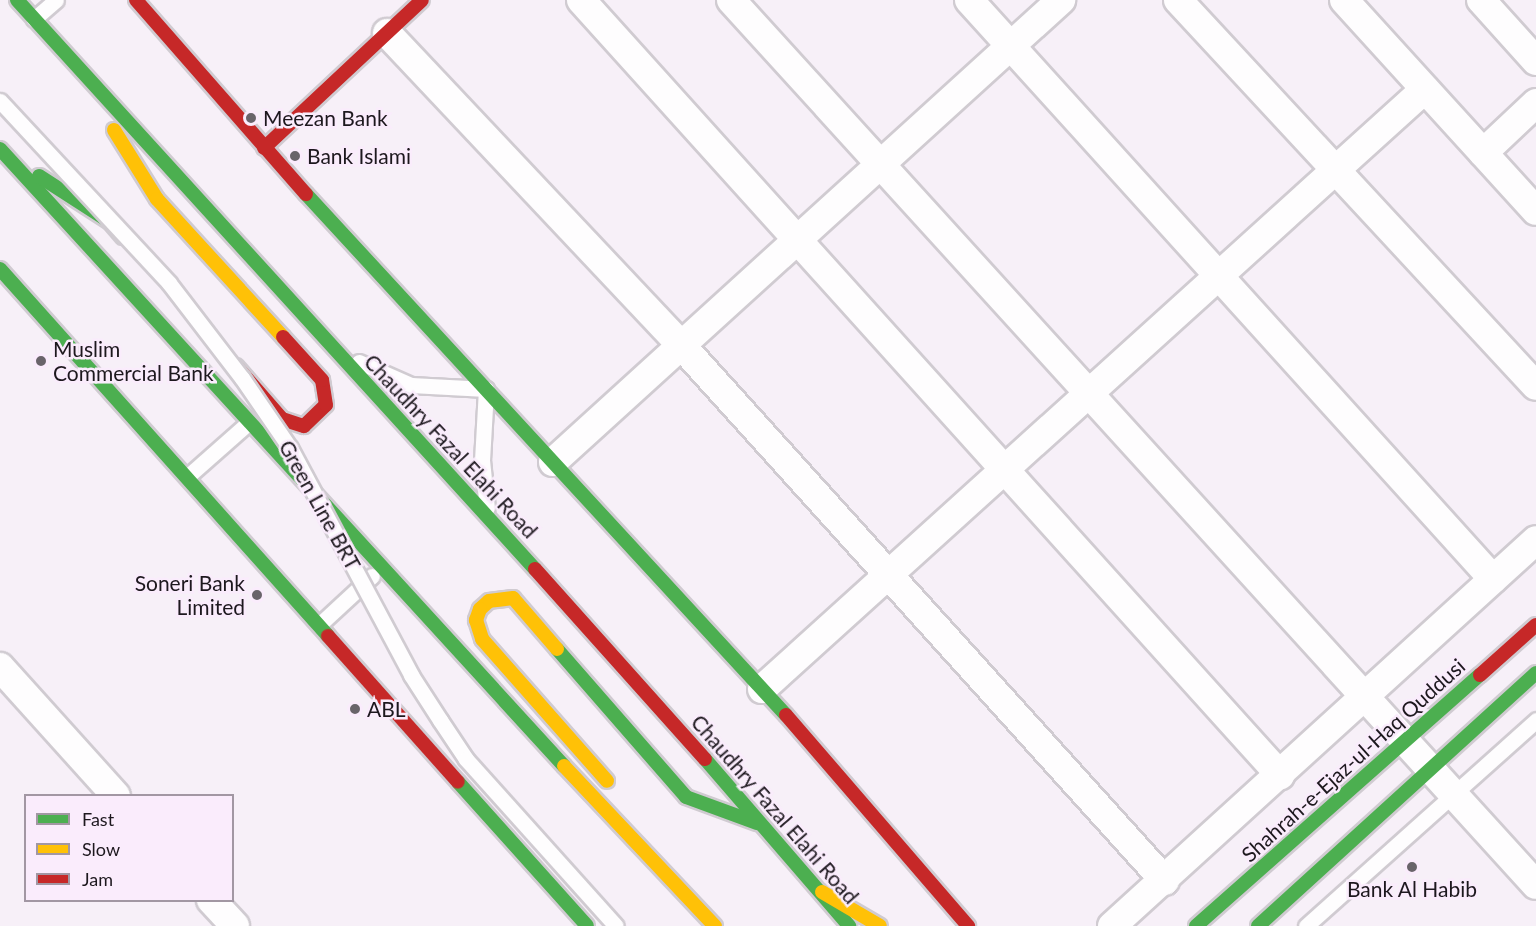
<!DOCTYPE html>
<html>
<head>
<meta charset="utf-8">
<style>
  body { margin:0 }
  #map { position:relative; width:1536px; height:926px; overflow:hidden; background:#f7f0f8; font-family:Lato,sans-serif }
  div>[style] { position:absolute }
  [style*='--x'] { left:calc(var(--x)*1px); top:calc(var(--y)*1px); width:calc(var(--w)*1px); rotate:calc(var(--a)*1deg) }
  .roads { filter:drop-shadow(2px 0 #d0cbd1) drop-shadow(-2px 0 #d0cbd1) drop-shadow(0 2px #d0cbd1) drop-shadow(0 -2px #d0cbd1) }
  .lane>* { height:15px; margin:-7.5px; padding:0 7.5px; transform-origin:7.5px; border-radius:7.5px; background:#fefdfe }
  .street>* { height:28px; margin:-14px; padding:0 14px; transform-origin:14px; border-radius:14px; background:#fefdfe }
  .fast>* { height:14px; margin:-7px; padding:0 7px; transform-origin:7px; border-radius:7px; background:#4caf50 }
  .slow>* { height:14px; margin:-7px; padding:0 7px; transform-origin:7px; border-radius:7px; background:#ffc107 }
  .jam>* { height:14px; margin:-7px; padding:0 7px; transform-origin:7px; border-radius:7px; background:#c62828 }
  .bridges { filter:drop-shadow(2px 0 #d0cbd1) drop-shadow(-2px 0 #d0cbd1) drop-shadow(0 2px #d0cbd1) drop-shadow(0 -2px #d0cbd1) }
  .lane-bridge>* { height:15px; margin:-7.5px; padding:0 7.5px; transform-origin:7.5px; border-radius:7.5px; background:#fefdfe }
  .dots>* { width:16px; height:16px; translate:-50% -50%; box-sizing:border-box; border:3px solid #faecfc; border-radius:50% }
  span { translate:-50% -50%; white-space:nowrap; text-align:center; line-height:1.15; -webkit-text-stroke:5px #faecfc; paint-order:stroke }
  .poi-label { font-size:21px; color:#1d181e }
  .left { translate:0 -50%; text-align:left }
  .right { translate:-100% -50%; text-align:right }
  .street-label { font-size:21px; color:#1d181e }
  .legend { position:absolute; left:24px; top:794px; width:210px; height:108px; box-sizing:border-box; background:#faecfc; border:2px solid #a297a3; margin:0; padding:8px 10px; list-style:none; font-size:18px; color:#1d181e }
  .legend li { display:flex; align-items:center; gap:12px; height:30px }
  .legend b { width:30px; border:2px solid #a297a3 }
</style>
</head>
<body>
<div id="map">
  <div class="roads">
    <div class="lane">
      <div style="--x:34;--y:19;--w:29;--a:-41"></div>
      <div style="--x:359;--y:362;--w:57;--a:23.9"></div>
      <div style="--x:411;--y:385;--w:75;--a:3.1"></div>
      <div style="--x:486;--y:389;--w:71;--a:93.2"></div>
      <div style="--x:482;--y:460;--w:48;--a:84.1"></div>
      <div style="--x:187;--y:477;--w:81;--a:-41.5"></div>
      <div style="--x:319;--y:625;--w:72;--a:-42.8"></div>
      <div style="--x:1306;--y:926;--w:309;--a:-41.8"></div>
    </div>
    <div class="street">
      <div style="--x:581;--y:0;--w:1044;--a:47.95"></div>
      <div style="--x:731;--y:0;--w:1196;--a:47.71"></div>
      <div style="--x:969;--y:0;--w:781;--a:47.85"></div>
      <div style="--x:1178;--y:0;--w:526;--a:47.16"></div>
      <div style="--x:1344;--y:0;--w:285;--a:47.7"></div>
      <div style="--x:1481;--y:0;--w:82;--a:48"></div>
      <div style="--x:387;--y:33;--w:429;--a:46.7"></div>
      <div style="--x:681;--y:345;--w:722;--a:47.92"></div>
      <div style="--x:1483;--y:153;--w:73;--a:-43.3"></div>
      <div style="--x:553;--y:462;--w:687;--a:-42.28"></div>
      <div style="--x:0;--y:667;--w:173;--a:48"></div>
      <div style="--x:762;--y:689;--w:894;--a:-42.14"></div>
      <div style="--x:211;--y:900;--w:35;--a:47"></div>
      <div style="--x:1112;--y:926;--w:573;--a:-42.31"></div>
    </div>
    <div class="fast">
      <div style="--x:17;--y:0;--w:769;--a:47.69"></div>
      <div style="--x:0;--y:149;--w:836;--a:47.57"></div>
      <div style="--x:39;--y:176;--w:85;--a:32.9"></div>
      <div style="--x:110;--y:222;--w:20;--a:49"></div>
      <div style="--x:306;--y:194;--w:708;--a:47.35"></div>
      <div style="--x:0;--y:269;--w:492;--a:48.2"></div>
      <div style="--x:557;--y:649;--w:196;--a:48.9"></div>
      <div style="--x:686;--y:797;--w:76;--a:20.1"></div>
      <div style="--x:705;--y:759;--w:221;--a:49.2"></div>
      <div style="--x:458;--y:782;--w:193;--a:48.1"></div>
      <div style="--x:1196;--y:926;--w:379;--a:-41.5"></div>
      <div style="--x:1258;--y:926;--w:376;--a:-42.3"></div>
    </div>
    <div class="slow">
      <div style="--x:114;--y:130;--w:81;--a:58.1"></div>
      <div style="--x:157;--y:199;--w:187;--a:47.6"></div>
      <div style="--x:557;--y:649;--w:67;--a:-130.8"></div>
      <div style="--x:513;--y:598;--w:24;--a:173"></div>
      <div style="--x:489;--y:601;--w:12;--a:138"></div>
      <div style="--x:480;--y:609;--w:12;--a:110"></div>
      <div style="--x:476;--y:620;--w:20;--a:72"></div>
      <div style="--x:482;--y:639;--w:189;--a:48.6"></div>
      <div style="--x:564;--y:766;--w:220;--a:46.7"></div>
      <div style="--x:822;--y:892;--w:67;--a:30.4"></div>
    </div>
    <div class="jam">
      <div style="--x:136;--y:0;--w:258;--a:48.8"></div>
      <div style="--x:264;--y:148;--w:216;--a:-43.1"></div>
      <div style="--x:236;--y:366;--w:70;--a:49"></div>
      <div style="--x:282;--y:419;--w:23;--a:18"></div>
      <div style="--x:304;--y:426;--w:30;--a:-44"></div>
      <div style="--x:326;--y:405;--w:25;--a:-99"></div>
      <div style="--x:322;--y:380;--w:58;--a:-132.2"></div>
      <div style="--x:535;--y:569;--w:255;--a:48.2"></div>
      <div style="--x:328;--y:636;--w:195;--a:48.3"></div>
      <div style="--x:1480;--y:675;--w:75;--a:-41.8"></div>
      <div style="--x:786;--y:715;--w:279;--a:49.2"></div>
    </div>
  </div>
  <div class="bridges">
    <div class="lane-bridge">
      <div style="--x:0;--y:101;--w:248;--a:47.1"></div>
      <div style="--x:169;--y:283;--w:120;--a:52.5"></div>
      <div style="--x:242;--y:378;--w:85;--a:55.6"></div>
      <div style="--x:290;--y:448;--w:257;--a:61.9"></div>
      <div style="--x:411;--y:675;--w:54;--a:57.2"></div>
      <div style="--x:440;--y:720;--w:47;--a:56.3"></div>
      <div style="--x:466;--y:759;--w:224;--a:48.1"></div>
    </div>
  </div>
  <div class="dots">
    <div style="left:251px;top:118px;background:#69646a"></div>
    <div style="left:295px;top:156px;background:#69646a"></div>
    <div style="left:41px;top:361px;background:#69646a"></div>
    <div style="left:257px;top:595px;background:#69646a"></div>
    <div style="left:355px;top:709px;background:#69646a"></div>
    <div style="left:1412px;top:867px;background:#69646a"></div>
  </div>
  <div class="poi-label">
    <span class="left" style="left:263px;top:118px">Meezan Bank</span>
    <span class="left" style="left:307px;top:156px">Bank Islami</span>
    <span class="left" style="left:53px;top:361px">Muslim<br>Commercial Bank</span>
    <span class="right" style="left:245px;top:595px">Soneri Bank<br>Limited</span>
    <span class="left" style="left:367px;top:709px">ABL</span>
    <span style="left:1412px;top:889px">Bank Al Habib</span>
  </div>
  <div class="street-label">
    <span style="left:451px;top:446px;rotate:47deg">Chaudhry Fazal Elahi Road</span>
    <span style="left:320px;top:505px;rotate:61deg">Green Line BRT</span>
    <span style="left:1353px;top:760px;rotate:-42deg">Shahrah-e-Ejaz-ul-Haq Quddusi</span>
    <span style="left:775px;top:809px;rotate:49deg">Chaudhry Fazal Elahi Road</span>
  </div>
  <ul class="legend">
  <li><b style="height:8px;background:#4caf50"></b>Fast</li>
  <li><b style="height:8px;background:#ffc107"></b>Slow</li>
  <li><b style="height:8px;background:#c62828"></b>Jam</li>
  </ul>
</div>
</body>
</html>
